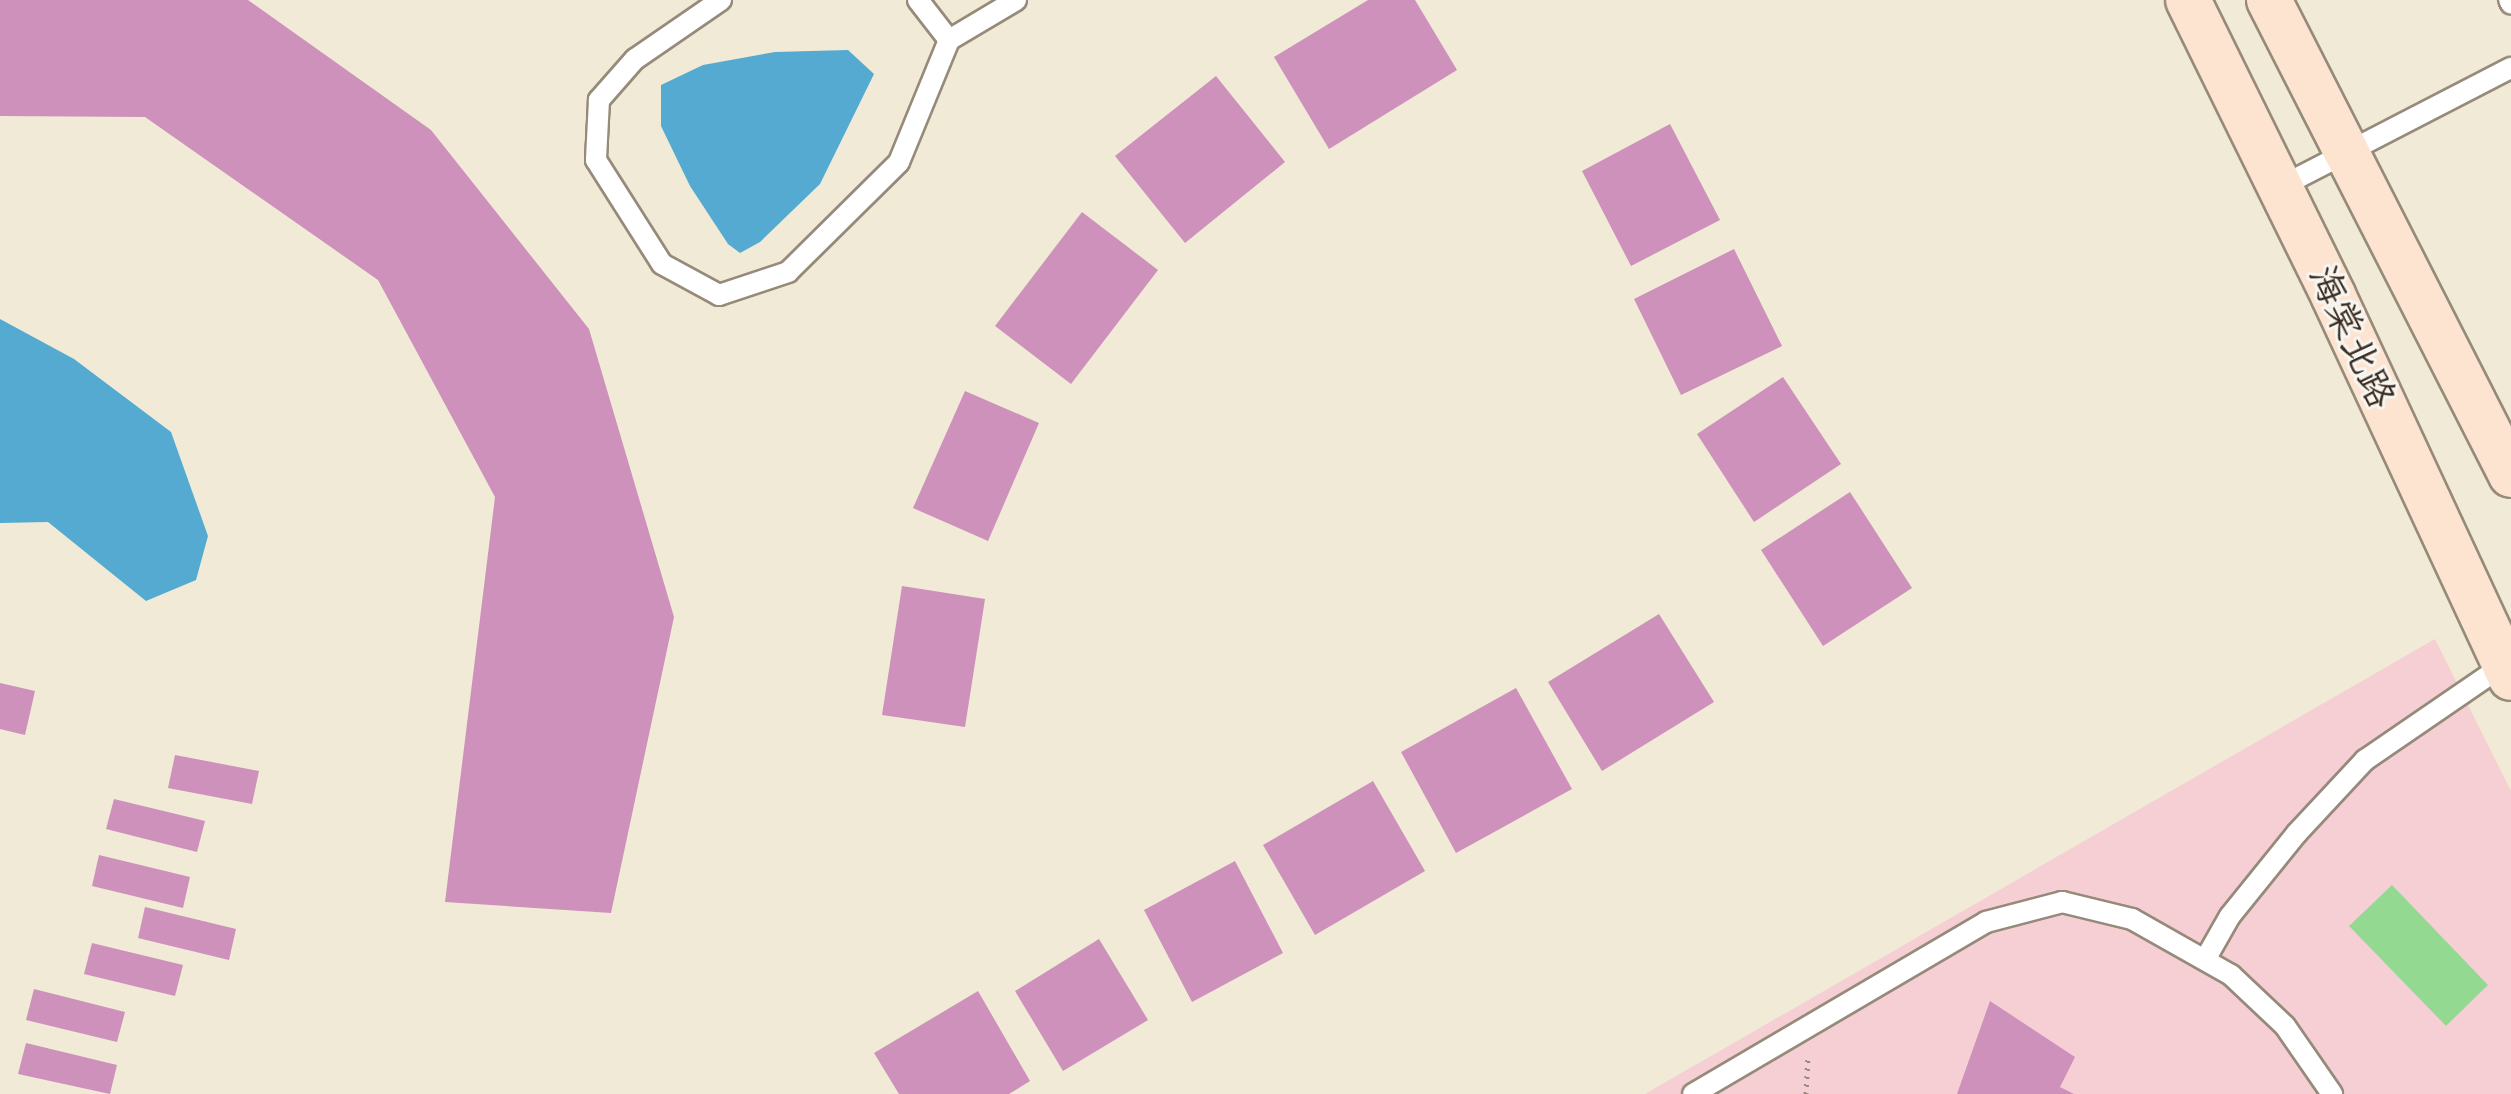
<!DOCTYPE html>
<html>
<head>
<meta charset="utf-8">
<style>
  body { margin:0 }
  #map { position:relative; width:2511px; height:1094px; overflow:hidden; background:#f0ead6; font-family:Caveat,"LXGW WenKai TC",sans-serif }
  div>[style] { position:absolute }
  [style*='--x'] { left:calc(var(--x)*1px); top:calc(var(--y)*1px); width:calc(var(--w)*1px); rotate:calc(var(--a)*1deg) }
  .built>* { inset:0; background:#f6cfd5 }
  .green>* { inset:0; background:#94d992 }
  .water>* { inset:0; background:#54aad0 }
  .building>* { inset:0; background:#cd91bc }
  .path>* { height:5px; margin-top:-2.5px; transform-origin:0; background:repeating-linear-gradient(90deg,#968a7a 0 2px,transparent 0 8px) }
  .roads { filter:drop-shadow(2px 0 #968a7a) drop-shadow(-2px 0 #968a7a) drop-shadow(0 2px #968a7a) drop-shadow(0 -2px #968a7a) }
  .lane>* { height:20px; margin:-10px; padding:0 10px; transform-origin:10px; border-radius:10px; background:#fff }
  .secondary>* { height:44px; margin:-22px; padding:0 22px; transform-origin:22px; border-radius:22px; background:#fde4d1 }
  span { translate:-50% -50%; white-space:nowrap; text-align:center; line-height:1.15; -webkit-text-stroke:6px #f6f6f2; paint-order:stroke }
  .street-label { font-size:38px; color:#3b2a1e }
</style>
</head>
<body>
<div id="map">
  <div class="built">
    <div style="clip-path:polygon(2435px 639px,2511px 791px,2511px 1094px,1645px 1094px)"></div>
  </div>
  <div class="green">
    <div style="clip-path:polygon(2392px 885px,2488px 985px,2446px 1026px,2349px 926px)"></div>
  </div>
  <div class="water">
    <div style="clip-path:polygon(848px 50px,874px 74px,820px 184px,760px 242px,740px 253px,728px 244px,690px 186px,661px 126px,661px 85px,703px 65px,775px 52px)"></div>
    <div style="clip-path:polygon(0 319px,74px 359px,171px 432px,208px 536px,196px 580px,146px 601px,48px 522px,0 523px)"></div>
  </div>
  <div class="building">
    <div style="clip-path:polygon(0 0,248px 0,431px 130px,589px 329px,674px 617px,611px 913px,445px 902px,495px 497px,378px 280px,145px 117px,0 116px)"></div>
    <div style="clip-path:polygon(1368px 0,1415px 0,1457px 70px,1329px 149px,1274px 57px)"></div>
    <div style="clip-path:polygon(1216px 76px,1285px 162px,1185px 243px,1115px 156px)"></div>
    <div style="clip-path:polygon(1670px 124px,1720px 220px,1631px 266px,1582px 171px)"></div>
    <div style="clip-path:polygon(1082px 212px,1158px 270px,1071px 384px,995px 326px)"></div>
    <div style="clip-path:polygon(1734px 249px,1782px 346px,1681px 395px,1634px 299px)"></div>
    <div style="clip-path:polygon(1783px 377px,1841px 464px,1754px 522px,1697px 434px)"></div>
    <div style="clip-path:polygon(965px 391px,1039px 423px,988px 541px,913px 508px)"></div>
    <div style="clip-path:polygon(1850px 492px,1912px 588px,1823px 646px,1761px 550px)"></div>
    <div style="clip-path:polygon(902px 586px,985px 599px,965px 727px,882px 715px)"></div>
    <div style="clip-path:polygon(1659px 614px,1714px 702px,1602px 771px,1548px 682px)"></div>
    <div style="clip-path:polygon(0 683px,35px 691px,25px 735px,0 729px)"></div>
    <div style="clip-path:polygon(1516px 688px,1572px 789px,1456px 853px,1401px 752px)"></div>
    <div style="clip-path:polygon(175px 755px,259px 771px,252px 804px,168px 788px)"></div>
    <div style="clip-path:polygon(1373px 781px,1425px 871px,1315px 935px,1263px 845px)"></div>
    <div style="clip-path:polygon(114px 799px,205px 821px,197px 852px,106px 829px)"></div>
    <div style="clip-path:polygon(99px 855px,190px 877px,183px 908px,92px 886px)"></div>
    <div style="clip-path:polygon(1235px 861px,1283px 953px,1192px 1002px,1144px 910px)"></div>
    <div style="clip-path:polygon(145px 907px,236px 929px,229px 960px,138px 938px)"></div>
    <div style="clip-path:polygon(1099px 939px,1148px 1020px,1063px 1071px,1015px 991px)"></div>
    <div style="clip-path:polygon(92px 943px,183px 965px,175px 996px,84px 974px)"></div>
    <div style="clip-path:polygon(34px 989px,125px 1012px,117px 1042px,26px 1020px)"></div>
    <div style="clip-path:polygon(978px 991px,1030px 1081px,1009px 1094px,899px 1094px,874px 1053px)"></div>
    <div style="clip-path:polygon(1990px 1001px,2075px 1057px,2060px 1087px,2074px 1094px,1957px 1094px)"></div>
    <div style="clip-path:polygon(26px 1043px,117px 1065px,110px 1094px,18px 1074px)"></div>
  </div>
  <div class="path">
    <div style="--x:1806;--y:1094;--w:35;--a:-87"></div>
  </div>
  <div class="roads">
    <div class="lane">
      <div style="--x:721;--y:0;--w:104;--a:145.5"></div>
      <div style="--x:635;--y:59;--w:55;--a:131.3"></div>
      <div style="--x:599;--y:100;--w:60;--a:92.9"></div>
      <div style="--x:596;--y:160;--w:123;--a:57.6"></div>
      <div style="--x:662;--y:264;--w:65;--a:28.5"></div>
      <div style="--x:719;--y:295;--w:73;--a:-18.4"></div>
      <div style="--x:788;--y:272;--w:156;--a:-44.7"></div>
      <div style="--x:899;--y:162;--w:132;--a:-67.7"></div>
      <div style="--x:949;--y:40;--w:78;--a:-30.8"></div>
      <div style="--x:918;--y:0;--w:51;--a:52.2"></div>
      <div style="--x:2509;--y:0;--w:4;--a:63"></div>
      <div style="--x:2280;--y:187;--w:260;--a:-27.3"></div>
      <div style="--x:2206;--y:958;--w:48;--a:-60.3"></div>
      <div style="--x:2230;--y:916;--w:107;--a:-51.1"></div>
      <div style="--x:2297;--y:833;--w:100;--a:-47"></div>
      <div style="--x:2365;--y:760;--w:170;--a:-34.4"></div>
      <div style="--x:1693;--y:1094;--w:340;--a:-30.4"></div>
      <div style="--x:1986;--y:922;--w:79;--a:-14.7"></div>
      <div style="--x:2062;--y:902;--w:72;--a:13.7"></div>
      <div style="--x:2132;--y:919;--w:114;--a:29.5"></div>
      <div style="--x:2231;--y:975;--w:74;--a:43.4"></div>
      <div style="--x:2285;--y:1026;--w:83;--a:55.3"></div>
    </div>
    <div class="secondary">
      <div style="--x:2188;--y:0;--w:329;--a:63.8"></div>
      <div style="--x:2333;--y:295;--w:422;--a:65.1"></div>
      <div style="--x:2269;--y:0;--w:533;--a:63"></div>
    </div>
  </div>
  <div class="street-label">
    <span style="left:2352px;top:337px;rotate:65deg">海棠北路</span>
  </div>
</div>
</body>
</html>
